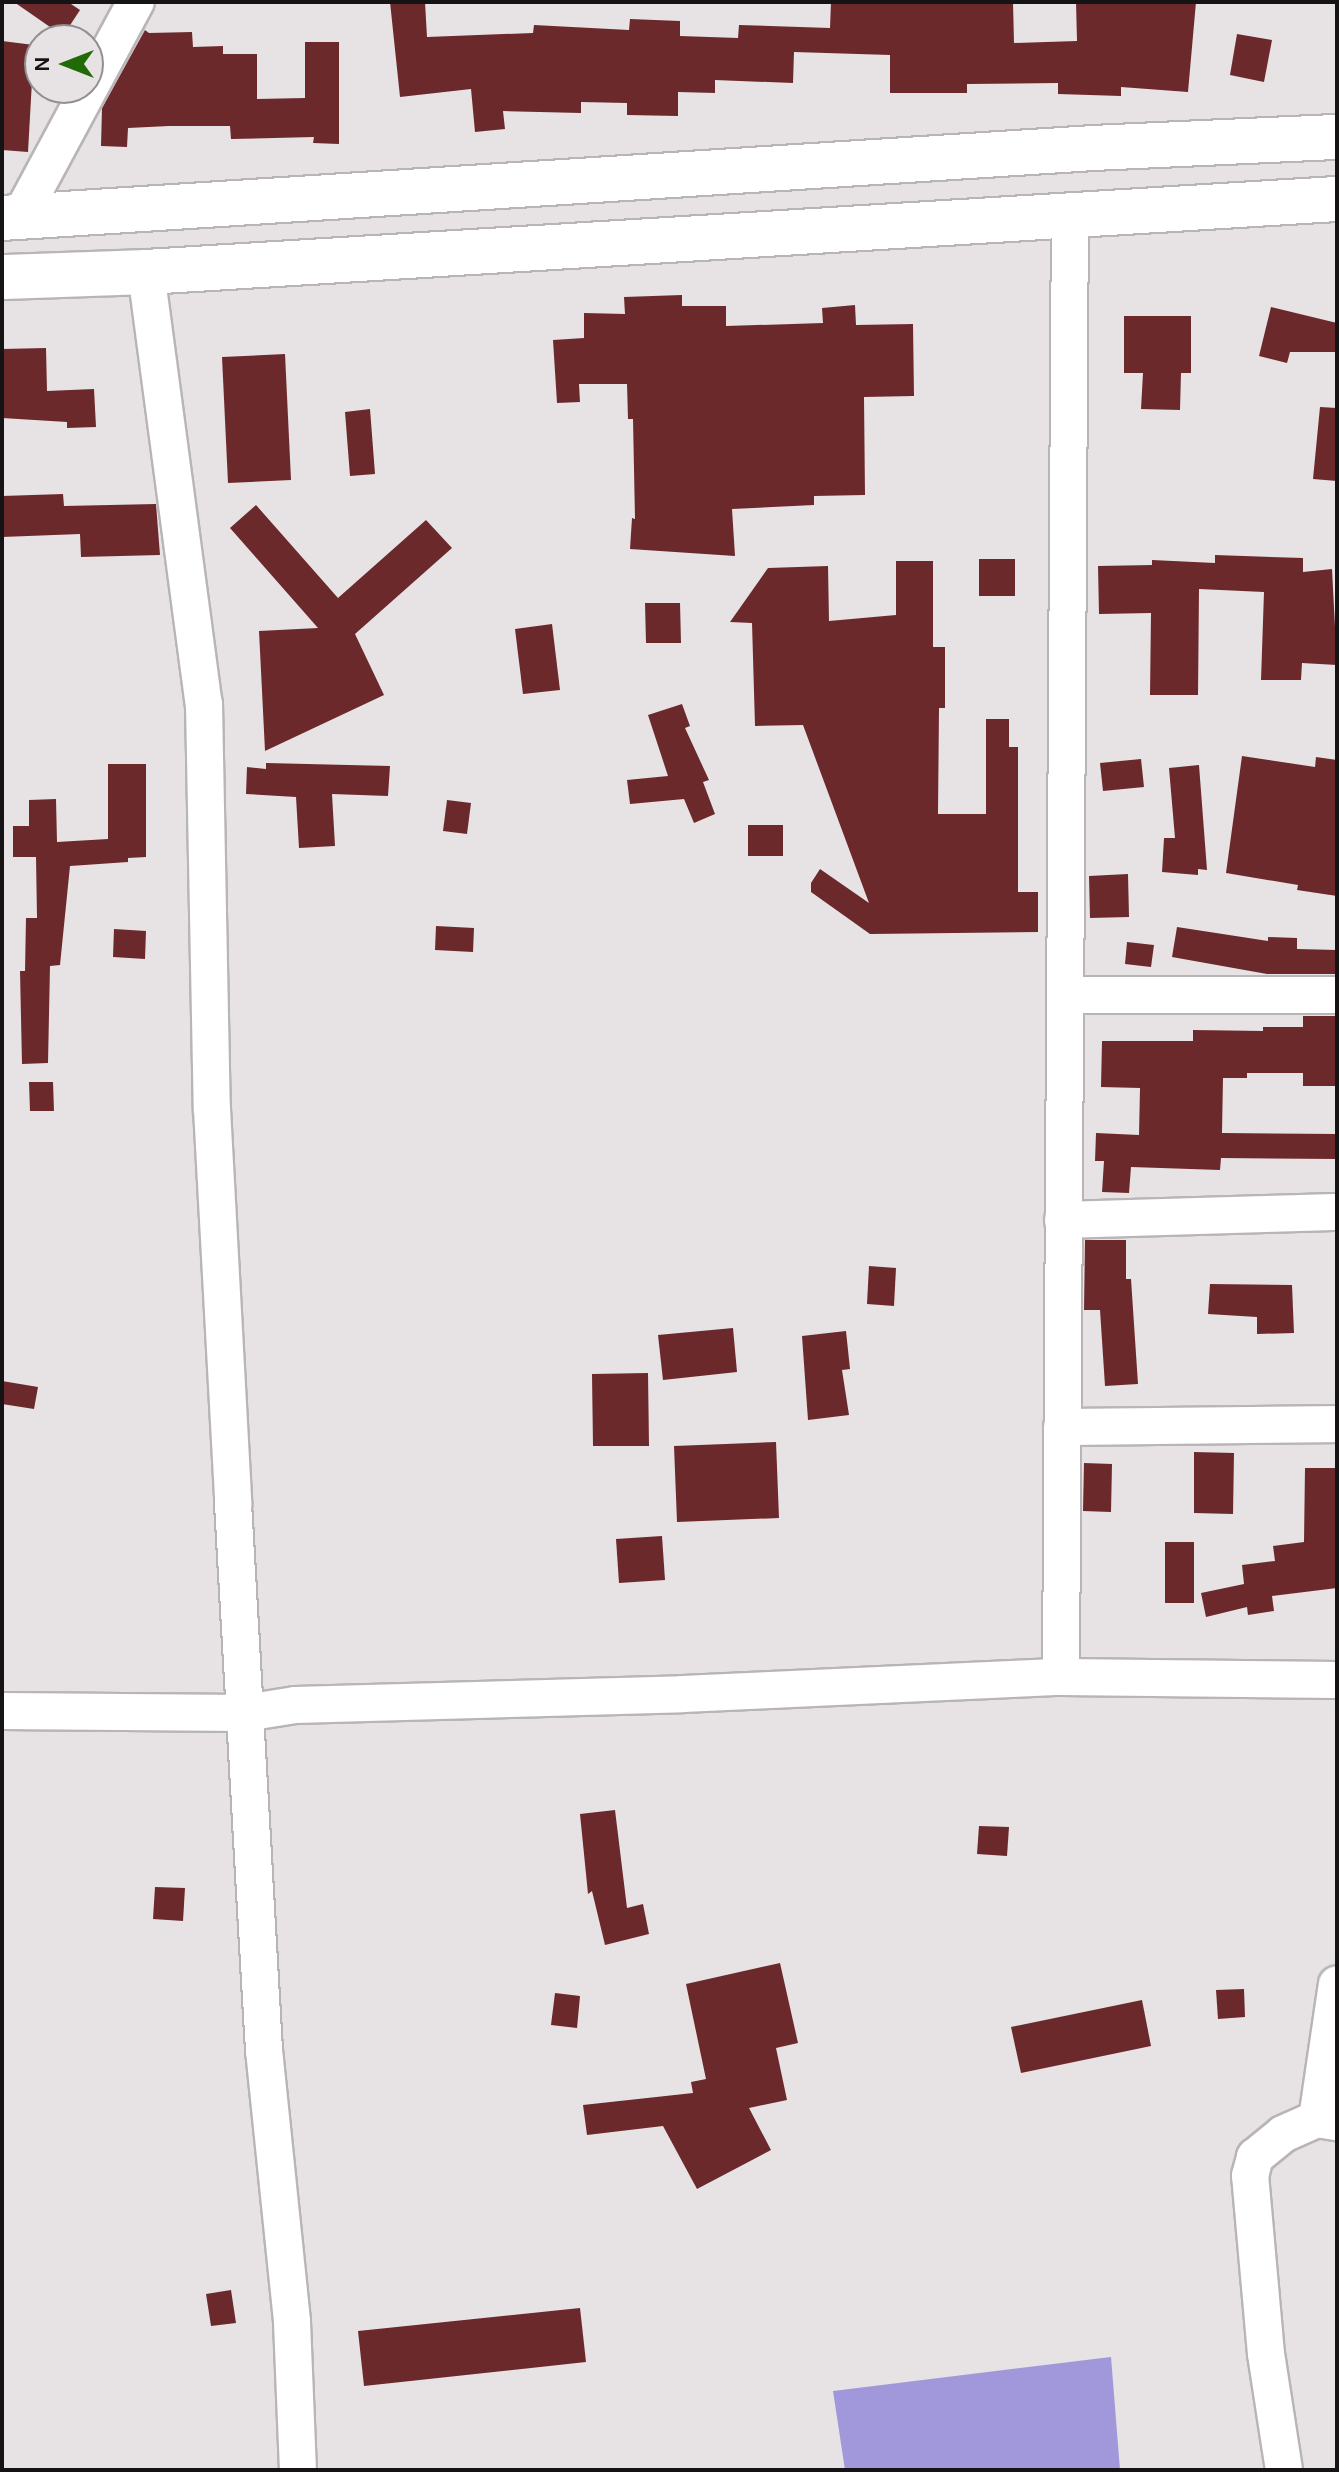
<!DOCTYPE html>
<html>
<head>
<meta charset="utf-8">
<style>
  body { margin:0 }
  #map { position:relative; width:1339px; height:2472px; overflow:hidden; background:#e7e2e4; font-family:Karla,sans-serif }
  div>[style] { position:absolute }
  [style*='--x'] { left:calc(var(--x)*1px); top:calc(var(--y)*1px); width:calc(var(--w)*1px); rotate:calc(var(--a)*1deg) }
  .water>* { inset:0; background:#a198db }
  .building>* { inset:0; background:#6c292c }
  .roads { filter:drop-shadow(2px 0 #b9b5b7) drop-shadow(-2px 0 #b9b5b7) drop-shadow(0 2px #b9b5b7) drop-shadow(0 -2px #b9b5b7) }
  .street>* { height:36px; margin:-18px; padding:0 18px; transform-origin:18px; border-radius:18px; background:#fff }
  .highway>* { height:44px; margin:-22px; padding:0 22px; transform-origin:22px; border-radius:22px; background:#fff }
  span { translate:-50% -50%; white-space:nowrap; text-align:center; line-height:1.15; -webkit-text-stroke:8px #e7e2e4; paint-order:stroke }
  .frame { position:absolute; inset:0; border:4px solid #151314; pointer-events:none }
  .north { position:absolute; left:24px; top:24px; width:80px; height:80px; box-sizing:border-box; background:#e7e2e4; border:2px solid #938f91; border-radius:50%; rotate:270deg; font-size:22px; font-weight:700; line-height:32px; text-align:center; color:#151314 }
  .north::after { content:''; display:block; margin:auto; width:28px; height:36px; background:#206a07; clip-path:polygon(50% 0,100% 100%,50% 72%,0 100%) }
</style>
</head>
<body>
<div id="map">
  <div class="water">
    <div style="clip-path:polygon(1111px 2357px,1120px 2470px,845px 2470px,833px 2391px)"></div>
  </div>
  <div class="building">
    <div style="clip-path:polygon(14px 2px,68px 2px,80px 10px,63px 36px)"></div>
    <div style="clip-path:polygon(390px 2px,425px 2px,427px 37px,533px 33px,534px 25px,629px 30px,630px 19px,680px 21px,680px 36px,738px 38px,739px 25px,830px 28px,831px 2px,1013px 2px,1014px 43px,1077px 41px,1076px 2px,1196px 2px,1188px 92px,1121px 87px,1121px 96px,1058px 94px,1058px 83px,967px 84px,967px 93px,890px 93px,890px 55px,794px 52px,793px 83px,715px 80px,715px 93px,678px 92px,678px 116px,627px 115px,627px 103px,581px 102px,581px 113px,503px 111px,505px 129px,475px 132px,471px 89px,400px 97px)"></div>
    <div style="clip-path:polygon(145px 30px,149px 33px,192px 32px,193px 47px,223px 46px,223px 54px,257px 54px,257px 99px,305px 98px,305px 42px,339px 42px,339px 144px,313px 143px,314px 137px,231px 139px,230px 126px,169px 126px,128px 128px,127px 147px,101px 146px,102px 108px)"></div>
    <div style="clip-path:polygon(1237px 34px,1272px 40px,1264px 82px,1230px 75px)"></div>
    <div style="clip-path:polygon(2px 41px,34px 45px,28px 152px,2px 150px)"></div>
    <div style="clip-path:polygon(682px 295px,682px 306px,726px 306px,726px 326px,823px 323px,822px 308px,855px 305px,856px 325px,913px 324px,914px 396px,864px 397px,865px 495px,814px 496px,814px 505px,732px 509px,735px 556px,630px 549px,632px 518px,635px 519px,633px 419px,628px 419px,627px 384px,579px 384px,580px 402px,557px 403px,553px 340px,584px 338px,584px 313px,625px 314px,624px 297px)"></div>
    <div style="clip-path:polygon(1271px 307px,1337px 323px,1337px 352px,1290px 352px,1287px 363px,1259px 356px)"></div>
    <div style="clip-path:polygon(1124px 316px,1191px 316px,1191px 373px,1181px 373px,1180px 410px,1141px 409px,1143px 373px,1124px 373px)"></div>
    <div style="clip-path:polygon(46px 348px,47px 391px,94px 389px,96px 427px,67px 428px,67px 422px,2px 418px,2px 349px)"></div>
    <div style="clip-path:polygon(285px 354px,291px 480px,228px 483px,222px 357px)"></div>
    <div style="clip-path:polygon(1320px 407px,1337px 408px,1337px 481px,1313px 479px)"></div>
    <div style="clip-path:polygon(370px 409px,375px 474px,350px 476px,345px 412px)"></div>
    <div style="clip-path:polygon(63px 494px,64px 506px,156px 504px,160px 555px,81px 557px,80px 534px,2px 537px,2px 496px)"></div>
    <div style="clip-path:polygon(256px 505px,338px 598px,426px 520px,452px 548px,355px 634px,384px 695px,265px 751px,259px 631px,318px 628px,230px 528px)"></div>
    <div style="clip-path:polygon(1215px 555px,1303px 558px,1303px 572px,1332px 569px,1337px 665px,1302px 663px,1301px 680px,1261px 680px,1264px 592px,1199px 589px,1198px 695px,1150px 695px,1151px 613px,1099px 614px,1098px 566px,1152px 565px,1152px 560px,1215px 563px)"></div>
    <div style="clip-path:polygon(979px 559px,1015px 559px,1015px 596px,979px 596px)"></div>
    <div style="clip-path:polygon(896px 561px,933px 561px,933px 647px,945px 647px,945px 708px,939px 708px,938px 814px,986px 814px,986px 719px,1009px 719px,1009px 747px,1018px 747px,1018px 892px,1038px 892px,1038px 932px,870px 934px,811px 892px,811px 883px,820px 869px,869px 903px,803px 725px,755px 726px,752px 623px,730px 622px,768px 568px,828px 566px,829px 621px,896px 615px)"></div>
    <div style="clip-path:polygon(645px 603px,680px 603px,681px 643px,646px 643px)"></div>
    <div style="clip-path:polygon(552px 624px,560px 690px,523px 694px,515px 629px)"></div>
    <div style="clip-path:polygon(682px 704px,690px 726px,685px 728px,709px 780px,703px 782px,715px 814px,694px 823px,684px 799px,630px 804px,627px 780px,668px 776px,648px 715px)"></div>
    <div style="clip-path:polygon(1242px 756px,1315px 767px,1316px 757px,1337px 760px,1337px 896px,1297px 890px,1298px 885px,1226px 873px)"></div>
    <div style="clip-path:polygon(1141px 759px,1144px 787px,1103px 791px,1100px 763px)"></div>
    <div style="clip-path:polygon(266px 763px,390px 766px,388px 796px,332px 794px,335px 846px,299px 848px,296px 797px,246px 794px,247px 767px,266px 769px)"></div>
    <div style="clip-path:polygon(108px 764px,146px 764px,146px 857px,128px 858px,128px 862px,70px 866px,60px 965px,50px 966px,48px 1063px,22px 1064px,20px 971px,25px 971px,26px 918px,37px 918px,36px 857px,13px 857px,13px 826px,29px 826px,29px 800px,56px 799px,57px 842px,108px 839px)"></div>
    <div style="clip-path:polygon(1199px 765px,1207px 870px,1198px 869px,1198px 875px,1162px 872px,1164px 838px,1175px 838px,1169px 768px)"></div>
    <div style="clip-path:polygon(447px 800px,471px 803px,467px 834px,443px 831px)"></div>
    <div style="clip-path:polygon(748px 825px,783px 825px,783px 856px,748px 856px)"></div>
    <div style="clip-path:polygon(1128px 874px,1129px 917px,1090px 918px,1089px 876px)"></div>
    <div style="clip-path:polygon(436px 926px,474px 928px,473px 952px,435px 950px)"></div>
    <div style="clip-path:polygon(1177px 927px,1268px 941px,1268px 937px,1297px 938px,1297px 949px,1337px 950px,1337px 974px,1267px 974px,1172px 957px)"></div>
    <div style="clip-path:polygon(114px 929px,146px 931px,145px 959px,113px 957px)"></div>
    <div style="clip-path:polygon(1127px 942px,1154px 945px,1151px 967px,1125px 964px)"></div>
    <div style="clip-path:polygon(1303px 1016px,1337px 1016px,1337px 1086px,1303px 1086px,1303px 1073px,1247px 1073px,1247px 1078px,1223px 1078px,1222px 1133px,1337px 1134px,1337px 1159px,1221px 1158px,1220px 1170px,1131px 1167px,1129px 1193px,1102px 1192px,1104px 1161px,1095px 1161px,1096px 1133px,1139px 1135px,1140px 1088px,1101px 1087px,1102px 1041px,1193px 1041px,1193px 1030px,1263px 1031px,1263px 1027px,1303px 1027px)"></div>
    <div style="clip-path:polygon(29px 1082px,53px 1082px,54px 1111px,30px 1111px)"></div>
    <div style="clip-path:polygon(1085px 1240px,1126px 1240px,1126px 1279px,1131px 1279px,1138px 1384px,1105px 1386px,1100px 1310px,1084px 1310px)"></div>
    <div style="clip-path:polygon(869px 1266px,896px 1268px,894px 1306px,867px 1304px)"></div>
    <div style="clip-path:polygon(1210px 1284px,1292px 1285px,1294px 1333px,1257px 1334px,1257px 1317px,1208px 1314px)"></div>
    <div style="clip-path:polygon(733px 1328px,737px 1372px,663px 1380px,658px 1335px)"></div>
    <div style="clip-path:polygon(846px 1331px,850px 1369px,842px 1370px,849px 1415px,808px 1420px,802px 1336px)"></div>
    <div style="clip-path:polygon(648px 1373px,649px 1446px,593px 1446px,592px 1374px)"></div>
    <div style="clip-path:polygon(2px 1381px,38px 1387px,34px 1409px,2px 1404px)"></div>
    <div style="clip-path:polygon(776px 1442px,779px 1518px,677px 1522px,674px 1446px)"></div>
    <div style="clip-path:polygon(1194px 1452px,1234px 1453px,1233px 1514px,1194px 1513px)"></div>
    <div style="clip-path:polygon(1084px 1463px,1112px 1464px,1111px 1512px,1083px 1511px)"></div>
    <div style="clip-path:polygon(1305px 1468px,1337px 1468px,1337px 1588px,1272px 1596px,1274px 1611px,1248px 1615px,1247px 1607px,1206px 1617px,1201px 1593px,1244px 1584px,1242px 1565px,1275px 1561px,1273px 1546px,1304px 1542px)"></div>
    <div style="clip-path:polygon(662px 1536px,665px 1580px,619px 1583px,616px 1539px)"></div>
    <div style="clip-path:polygon(1165px 1542px,1194px 1542px,1194px 1603px,1165px 1603px)"></div>
    <div style="clip-path:polygon(615px 1810px,627px 1908px,643px 1904px,649px 1934px,605px 1945px,592px 1891px,588px 1894px,580px 1814px)"></div>
    <div style="clip-path:polygon(979px 1826px,1009px 1827px,1007px 1856px,977px 1854px)"></div>
    <div style="clip-path:polygon(155px 1887px,185px 1888px,183px 1921px,153px 1919px)"></div>
    <div style="clip-path:polygon(780px 1963px,798px 2043px,776px 2048px,787px 2100px,749px 2108px,771px 2150px,697px 2189px,663px 2126px,587px 2135px,583px 2105px,693px 2093px,691px 2082px,706px 2079px,686px 1984px)"></div>
    <div style="clip-path:polygon(1244px 1989px,1245px 2017px,1218px 2019px,1216px 1990px)"></div>
    <div style="clip-path:polygon(555px 1993px,580px 1996px,577px 2028px,551px 2025px)"></div>
    <div style="clip-path:polygon(1142px 2000px,1151px 2046px,1021px 2073px,1011px 2027px)"></div>
    <div style="clip-path:polygon(231px 2290px,236px 2323px,211px 2326px,206px 2294px)"></div>
    <div style="clip-path:polygon(580px 2308px,586px 2362px,364px 2386px,358px 2331px)"></div>
  </div>
  <div class="roads">
    <div class="street">
      <div style="--x:20;--y:217;--w:244;--a:-61.7"></div>
      <div style="--x:146;--y:272;--w:436;--a:82.4"></div>
      <div style="--x:204;--y:704;--w:405;--a:88.9"></div>
      <div style="--x:212;--y:1109;--w:395;--a:86.9"></div>
      <div style="--x:233;--y:1503;--w:548;--a:86.76"></div>
      <div style="--x:264;--y:2050;--w:273;--a:84.1"></div>
      <div style="--x:292;--y:2322;--w:148;--a:87.7"></div>
      <div style="--x:1065;--y:995;--w:272;--a:0"></div>
      <div style="--x:1063;--y:1220;--w:274;--a:-1.7"></div>
      <div style="--x:1062;--y:1427;--w:275;--a:-0.6"></div>
      <div style="--x:1061;--y:1677;--w:1465;--a:-89.65"></div>
      <div style="--x:2;--y:1711;--w:243;--a:0.5"></div>
      <div style="--x:245;--y:1713;--w:51;--a:-9.1"></div>
      <div style="--x:295;--y:1705;--w:388;--a:-1.6"></div>
      <div style="--x:683;--y:1694;--w:378;--a:-2.6"></div>
      <div style="--x:1061;--y:1677;--w:276;--a:0.6"></div>
      <div style="--x:1317;--y:2119;--w:136;--a:-81.6"></div>
      <div style="--x:1284;--y:2470;--w:117;--a:-98.8"></div>
      <div style="--x:1266;--y:2354;--w:179;--a:-95.1"></div>
      <div style="--x:1250;--y:2176;--w:20;--a:-75"></div>
      <div style="--x:1255;--y:2157;--w:36;--a:-39"></div>
      <div style="--x:1283;--y:2134;--w:37;--a:-24"></div>
      <div style="--x:1317;--y:2119;--w:20;--a:9"></div>
    </div>
    <div class="highway">
      <div style="--x:2;--y:218;--w:1093;--a:-3.67"></div>
      <div style="--x:1093;--y:148;--w:244;--a:-2.6"></div>
      <div style="--x:2;--y:277;--w:144;--a:-2"></div>
      <div style="--x:146;--y:272;--w:1193;--a:-3.51"></div>
    </div>
  </div>
  <div class="frame"></div>
  <div class="north">N</div>
</div>
</body>
</html>
